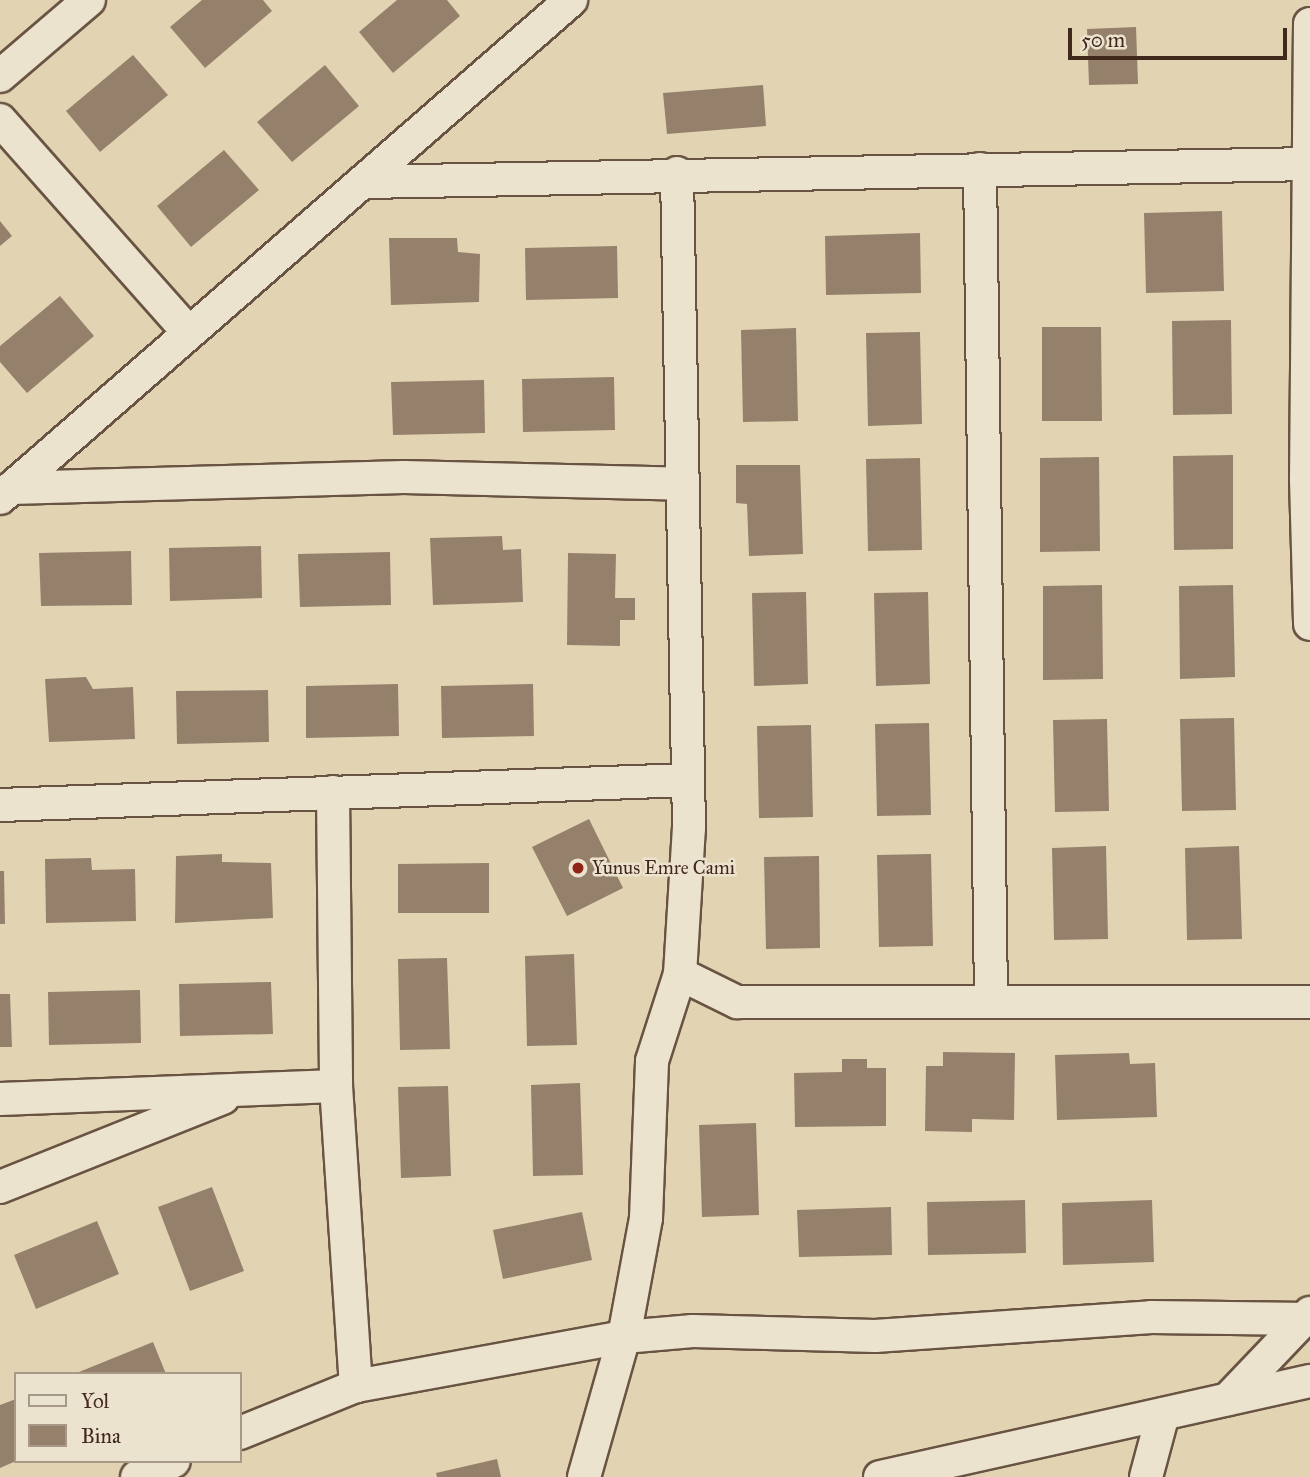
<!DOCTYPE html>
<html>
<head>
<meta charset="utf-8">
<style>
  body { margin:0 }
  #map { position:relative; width:1310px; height:1477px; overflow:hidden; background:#e2d4b3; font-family:"IM FELL Great Primer",serif }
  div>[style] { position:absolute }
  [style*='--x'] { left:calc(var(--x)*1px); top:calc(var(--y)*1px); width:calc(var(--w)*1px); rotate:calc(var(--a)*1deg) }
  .building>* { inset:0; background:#95816b }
  .roads { filter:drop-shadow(2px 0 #695342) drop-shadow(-2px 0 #695342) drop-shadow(0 2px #695342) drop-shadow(0 -2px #695342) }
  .minor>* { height:32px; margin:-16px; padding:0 16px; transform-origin:16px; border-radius:16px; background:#ece3ce }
  .dots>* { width:19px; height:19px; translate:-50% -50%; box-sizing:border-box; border:4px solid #ece3ce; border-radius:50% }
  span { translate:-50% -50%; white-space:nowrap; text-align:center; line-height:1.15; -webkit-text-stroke:5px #ece3ce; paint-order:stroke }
  .poi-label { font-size:19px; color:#41281d }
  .left { translate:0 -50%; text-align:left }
  .legend { position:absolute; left:14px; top:1372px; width:228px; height:91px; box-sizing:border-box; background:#ece3ce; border:2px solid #a89887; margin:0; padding:9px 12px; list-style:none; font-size:21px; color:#41281d }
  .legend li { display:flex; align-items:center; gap:14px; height:35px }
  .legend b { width:35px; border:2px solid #a89887 }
  .scale { position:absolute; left:1068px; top:28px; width:219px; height:32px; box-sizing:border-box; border:4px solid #41281d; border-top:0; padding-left:9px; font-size:21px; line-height:24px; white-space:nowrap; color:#41281d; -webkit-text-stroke:5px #ece3ce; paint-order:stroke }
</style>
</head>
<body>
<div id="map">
  <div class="building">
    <div style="clip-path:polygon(202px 0,263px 0,272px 11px,205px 68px,170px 27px)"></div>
    <div style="clip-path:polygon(397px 0,447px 0,460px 16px,393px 73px,359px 32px)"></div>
    <div style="clip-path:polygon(1136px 27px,1138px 84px,1089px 85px,1087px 29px)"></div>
    <div style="clip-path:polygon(133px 55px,168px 95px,100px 152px,66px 111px)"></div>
    <div style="clip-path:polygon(325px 65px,359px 106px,292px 162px,257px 122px)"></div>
    <div style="clip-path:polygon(763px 85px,766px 126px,667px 134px,663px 93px)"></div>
    <div style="clip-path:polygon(224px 150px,259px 190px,191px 247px,157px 206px)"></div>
    <div style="clip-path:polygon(1222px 211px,1224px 291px,1146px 293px,1144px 213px)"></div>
    <div style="clip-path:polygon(0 221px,12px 236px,0 246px)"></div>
    <div style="clip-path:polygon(920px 233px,921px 293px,826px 295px,825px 236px)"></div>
    <div style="clip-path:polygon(389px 238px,457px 238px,458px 252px,480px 254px,479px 302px,391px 305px)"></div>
    <div style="clip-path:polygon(617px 246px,618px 298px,526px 300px,525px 248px)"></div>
    <div style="clip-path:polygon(60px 296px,94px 336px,27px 393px,0 362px,0 346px)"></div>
    <div style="clip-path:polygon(1231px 320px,1232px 414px,1173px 415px,1172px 321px)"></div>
    <div style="clip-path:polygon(1042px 327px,1101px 327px,1102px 421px,1042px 421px)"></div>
    <div style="clip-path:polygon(796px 328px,798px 421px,743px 422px,741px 330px)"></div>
    <div style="clip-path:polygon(920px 332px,922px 424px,868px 426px,866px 333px)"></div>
    <div style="clip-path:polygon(614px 377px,615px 430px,523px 432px,522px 379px)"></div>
    <div style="clip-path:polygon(484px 380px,485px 433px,393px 435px,391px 382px)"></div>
    <div style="clip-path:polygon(1233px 455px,1233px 549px,1174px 550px,1173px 456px)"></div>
    <div style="clip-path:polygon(1099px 457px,1100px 551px,1040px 552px,1040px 458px)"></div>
    <div style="clip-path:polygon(920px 458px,922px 550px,868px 551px,866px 459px)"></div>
    <div style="clip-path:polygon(736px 465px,800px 465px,803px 554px,749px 556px,747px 504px,736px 503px)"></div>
    <div style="clip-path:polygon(502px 536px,503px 550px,521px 549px,523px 602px,433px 605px,430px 538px)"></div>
    <div style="clip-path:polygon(261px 546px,262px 598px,170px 601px,169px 548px)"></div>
    <div style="clip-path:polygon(131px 551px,132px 605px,41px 606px,39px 553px)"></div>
    <div style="clip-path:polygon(390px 552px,391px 605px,300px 607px,298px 554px)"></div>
    <div style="clip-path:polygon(568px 553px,616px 554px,615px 598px,635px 598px,635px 620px,620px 620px,620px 646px,567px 645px)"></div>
    <div style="clip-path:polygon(1102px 585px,1103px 679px,1043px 680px,1043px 586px)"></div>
    <div style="clip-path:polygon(1233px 585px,1235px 677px,1180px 679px,1179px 586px)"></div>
    <div style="clip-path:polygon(806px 592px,808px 684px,754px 686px,752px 593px)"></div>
    <div style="clip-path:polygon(928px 592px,930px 684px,876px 686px,874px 593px)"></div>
    <div style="clip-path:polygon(86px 677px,93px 689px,133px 687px,135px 739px,49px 742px,45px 679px)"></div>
    <div style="clip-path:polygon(398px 684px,399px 736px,306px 738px,306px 686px)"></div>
    <div style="clip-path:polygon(533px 684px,534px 736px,442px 738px,441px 686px)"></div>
    <div style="clip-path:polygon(268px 690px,269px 742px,177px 744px,176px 691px)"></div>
    <div style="clip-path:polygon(1234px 718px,1236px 810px,1182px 811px,1180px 719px)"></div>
    <div style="clip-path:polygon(1107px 719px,1109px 811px,1055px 812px,1053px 720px)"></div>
    <div style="clip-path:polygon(929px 723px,931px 815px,877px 816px,875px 724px)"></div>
    <div style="clip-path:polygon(811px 725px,813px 817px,759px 818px,757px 726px)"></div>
    <div style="clip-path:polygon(589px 819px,623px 888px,567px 916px,532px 847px)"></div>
    <div style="clip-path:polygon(1106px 846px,1108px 939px,1054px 940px,1052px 848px)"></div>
    <div style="clip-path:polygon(1239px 846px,1242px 939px,1187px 940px,1185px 848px)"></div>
    <div style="clip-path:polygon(222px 854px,222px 862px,271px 863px,273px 918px,175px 923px,176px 856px)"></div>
    <div style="clip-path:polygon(931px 854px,933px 946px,879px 947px,877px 855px)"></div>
    <div style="clip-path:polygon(819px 856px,820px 948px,766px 949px,764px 857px)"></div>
    <div style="clip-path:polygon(91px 858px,92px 870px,135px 869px,136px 921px,46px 923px,45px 859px)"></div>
    <div style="clip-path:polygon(489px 863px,489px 913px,398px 913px,398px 864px)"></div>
    <div style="clip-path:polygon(0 871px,4px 871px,5px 924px,0 924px)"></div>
    <div style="clip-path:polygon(574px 954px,577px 1045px,527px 1046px,525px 956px)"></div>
    <div style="clip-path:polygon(447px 958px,450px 1049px,400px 1050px,398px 959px)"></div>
    <div style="clip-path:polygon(271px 982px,273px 1034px,180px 1036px,179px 984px)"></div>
    <div style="clip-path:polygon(140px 990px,141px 1043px,49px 1045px,48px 992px)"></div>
    <div style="clip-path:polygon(0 994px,10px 994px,12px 1047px,0 1047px)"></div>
    <div style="clip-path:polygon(943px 1052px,1015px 1053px,1014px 1120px,972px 1119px,972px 1132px,925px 1131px,926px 1066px,943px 1066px)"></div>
    <div style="clip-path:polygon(1129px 1053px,1130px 1064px,1155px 1063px,1157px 1117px,1057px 1120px,1055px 1055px)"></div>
    <div style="clip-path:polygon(842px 1059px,867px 1059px,867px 1068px,886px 1068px,886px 1126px,795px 1127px,794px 1073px,842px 1072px)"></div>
    <div style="clip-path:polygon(580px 1083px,583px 1175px,533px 1176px,531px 1085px)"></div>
    <div style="clip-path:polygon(448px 1086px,451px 1176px,401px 1178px,398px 1087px)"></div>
    <div style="clip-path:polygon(756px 1123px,759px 1215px,702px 1217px,699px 1125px)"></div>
    <div style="clip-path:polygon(212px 1187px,244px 1271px,190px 1291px,158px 1207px)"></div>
    <div style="clip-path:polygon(1025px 1200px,1026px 1253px,928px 1255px,927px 1202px)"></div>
    <div style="clip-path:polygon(1152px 1200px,1154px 1262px,1063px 1265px,1062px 1203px)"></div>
    <div style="clip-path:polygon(891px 1207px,892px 1255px,799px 1257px,797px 1210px)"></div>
    <div style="clip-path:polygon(582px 1212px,592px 1260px,503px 1279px,493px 1230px)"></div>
    <div style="clip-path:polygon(97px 1221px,119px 1274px,36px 1309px,14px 1255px)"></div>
    <div style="clip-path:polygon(153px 1342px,166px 1374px,74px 1374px)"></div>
    <div style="clip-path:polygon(16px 1399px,16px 1461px,0 1468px,0 1405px)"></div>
    <div style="clip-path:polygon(497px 1459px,501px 1477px,437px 1477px,436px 1473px)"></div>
  </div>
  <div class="roads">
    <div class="minor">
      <div style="--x:1310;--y:24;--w:455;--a:90.5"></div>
      <div style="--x:1306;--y:479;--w:145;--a:88.4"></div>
      <div style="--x:0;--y:76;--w:117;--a:-40.5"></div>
      <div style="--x:0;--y:120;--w:283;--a:48.4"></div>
      <div style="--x:980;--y:169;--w:833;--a:89.24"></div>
      <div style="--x:365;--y:182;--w:944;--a:-1.09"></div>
      <div style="--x:11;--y:488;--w:393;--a:-1.6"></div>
      <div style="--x:404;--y:477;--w:279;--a:1.4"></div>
      <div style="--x:0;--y:498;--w:758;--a:-41.09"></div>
      <div style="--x:333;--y:792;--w:294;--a:89.4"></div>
      <div style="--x:336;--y:1086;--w:301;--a:86.2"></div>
      <div style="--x:0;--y:805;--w:688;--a:-2.08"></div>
      <div style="--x:680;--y:974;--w:64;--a:26.2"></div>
      <div style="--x:737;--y:1002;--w:573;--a:0"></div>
      <div style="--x:0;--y:1099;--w:336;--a:-2.2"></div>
      <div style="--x:0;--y:1187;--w:240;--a:-21.8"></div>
      <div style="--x:1228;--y:1399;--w:119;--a:-46.4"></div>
      <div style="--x:240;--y:1433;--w:125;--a:-22.1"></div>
      <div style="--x:356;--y:1386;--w:272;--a:-10.4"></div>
      <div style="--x:624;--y:1337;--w:69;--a:-5"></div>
      <div style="--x:693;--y:1331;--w:182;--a:1.6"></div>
      <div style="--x:875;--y:1336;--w:277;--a:-3.9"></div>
      <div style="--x:1151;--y:1317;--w:158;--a:0.7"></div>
      <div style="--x:137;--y:1477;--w:40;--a:-23.4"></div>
      <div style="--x:584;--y:1477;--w:146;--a:-74.1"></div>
      <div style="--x:624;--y:1337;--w:121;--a:-79.5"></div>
      <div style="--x:646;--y:1218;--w:157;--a:-87.8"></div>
      <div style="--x:652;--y:1061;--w:91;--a:-72.2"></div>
      <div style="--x:680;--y:974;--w:146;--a:-86.5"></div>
      <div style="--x:689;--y:828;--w:655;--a:-91.05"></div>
      <div style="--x:880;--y:1477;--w:441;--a:-12.6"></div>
      <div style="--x:1146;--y:1477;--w:65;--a:-74.9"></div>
    </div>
  </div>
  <div class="dots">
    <div style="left:578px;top:868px;background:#8f2418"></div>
  </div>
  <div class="poi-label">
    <span class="left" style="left:592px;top:868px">Yunus Emre Cami</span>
  </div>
  <ul class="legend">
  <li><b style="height:9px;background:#ece3ce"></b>Yol</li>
  <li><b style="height:19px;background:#95816b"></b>Bina</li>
  </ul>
  <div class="scale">50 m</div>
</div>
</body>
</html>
